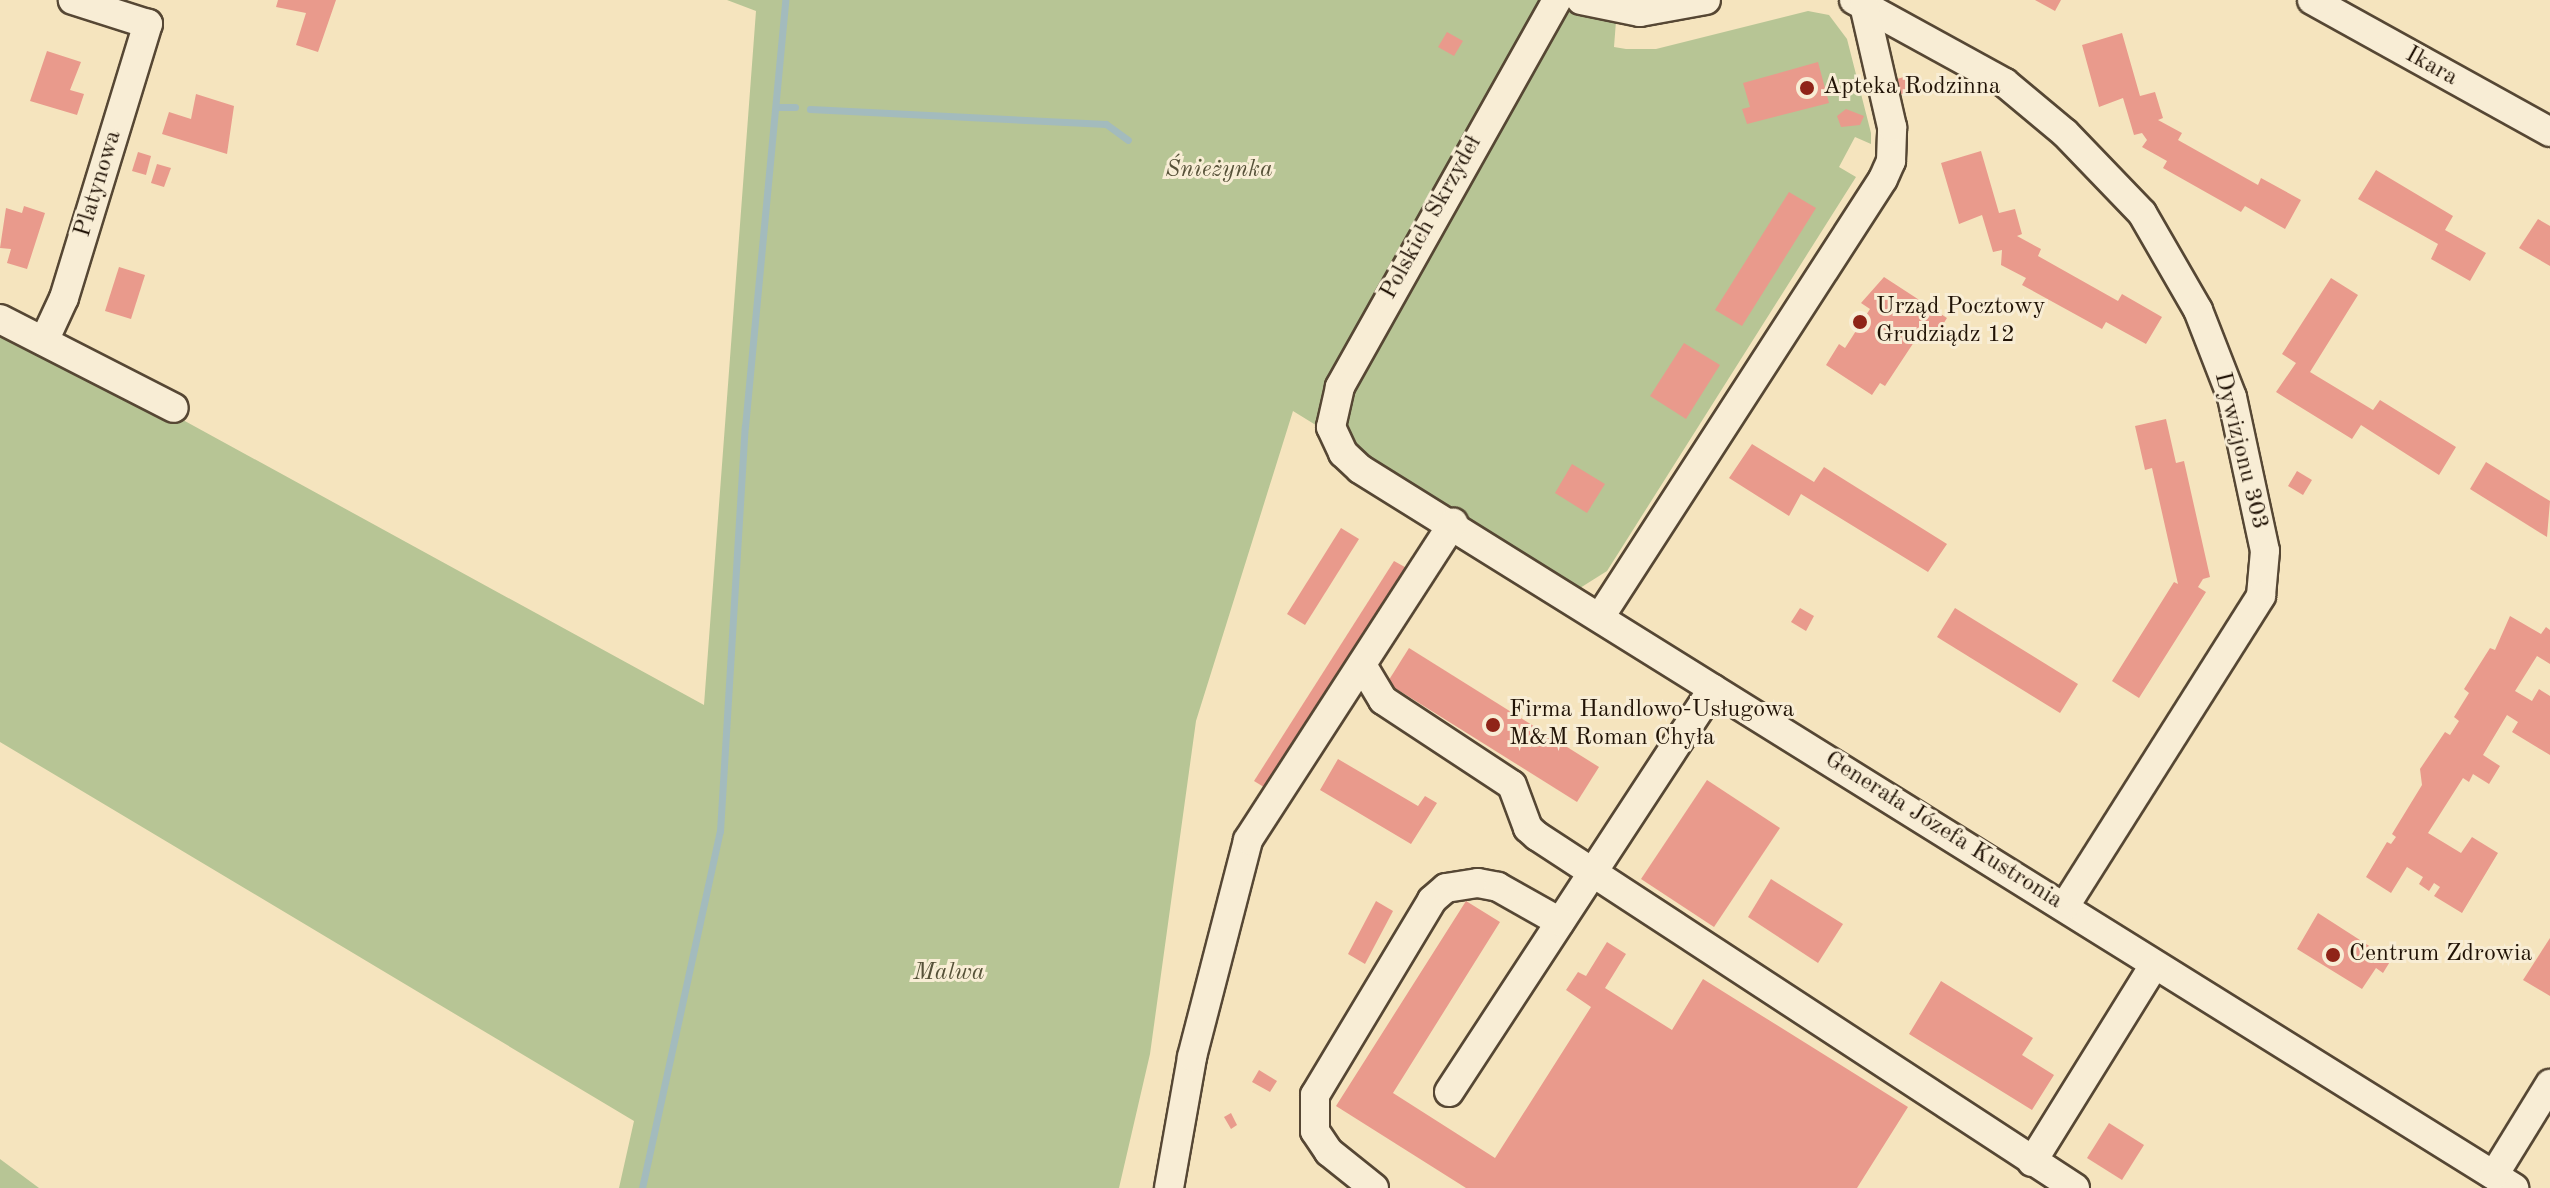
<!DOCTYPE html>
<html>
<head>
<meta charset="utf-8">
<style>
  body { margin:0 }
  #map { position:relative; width:2550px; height:1188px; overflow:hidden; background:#f5e4be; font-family:"Old Standard TT",serif }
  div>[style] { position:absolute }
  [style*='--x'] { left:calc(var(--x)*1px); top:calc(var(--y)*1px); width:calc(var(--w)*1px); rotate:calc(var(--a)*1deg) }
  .green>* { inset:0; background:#b7c595 }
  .stream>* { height:7px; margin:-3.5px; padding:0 3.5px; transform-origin:3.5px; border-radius:3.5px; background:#a3bbbd }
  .building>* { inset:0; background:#e99a8c }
  .roads { filter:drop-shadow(2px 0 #564734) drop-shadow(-2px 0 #564734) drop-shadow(0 2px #564734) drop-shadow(0 -2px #564734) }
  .minor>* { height:28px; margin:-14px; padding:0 14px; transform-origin:14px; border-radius:14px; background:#f8edd5 }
  .dots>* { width:22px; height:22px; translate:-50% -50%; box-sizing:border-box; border:4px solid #f8edd5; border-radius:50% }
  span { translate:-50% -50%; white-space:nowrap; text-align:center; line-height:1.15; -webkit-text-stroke:6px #f8edd5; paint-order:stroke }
  .street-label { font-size:24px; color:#211306 }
  .poi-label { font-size:24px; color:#211306 }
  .left { translate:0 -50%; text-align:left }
  .park-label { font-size:24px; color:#565138; font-style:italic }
</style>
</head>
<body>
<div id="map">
  <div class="green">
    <div style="clip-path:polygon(727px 0,1541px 0,1578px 16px,1616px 21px,1614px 47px,1626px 49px,1656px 49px,1808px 11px,1829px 15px,1847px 39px,1871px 133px,1871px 144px,1855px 137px,1839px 167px,1856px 177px,1607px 571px,1580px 588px,1293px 411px,1196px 721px,1150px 1054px,1119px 1188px,619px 1188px,634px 1121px,0 742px,0 332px,183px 420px,704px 705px,756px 11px)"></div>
    <div style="clip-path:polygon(0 1159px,39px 1188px,0 1188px)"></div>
  </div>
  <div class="stream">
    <div style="--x:779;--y:107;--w:16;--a:0"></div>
    <div style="--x:810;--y:109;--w:296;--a:2.9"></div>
    <div style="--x:1106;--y:124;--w:27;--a:36"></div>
    <div style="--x:642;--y:1188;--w:365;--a:-77.7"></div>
    <div style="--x:720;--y:831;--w:405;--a:-86.5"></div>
    <div style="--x:745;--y:427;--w:429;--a:-84.6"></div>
  </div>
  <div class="building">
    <div style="clip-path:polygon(278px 0,336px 0,318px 52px,296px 45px,306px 13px,276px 7px)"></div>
    <div style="clip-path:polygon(2035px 0,2061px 0,2055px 11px)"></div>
    <div style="clip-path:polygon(1447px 32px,1463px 41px,1454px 56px,1438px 47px)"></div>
    <div style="clip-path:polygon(2122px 33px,2140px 96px,2155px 92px,2163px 118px,2158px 120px,2182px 133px,2178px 140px,2258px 185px,2261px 178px,2301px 200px,2285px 229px,2245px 206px,2241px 212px,2163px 168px,2167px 161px,2142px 147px,2147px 140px,2142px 133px,2134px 135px,2123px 98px,2099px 107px,2082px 45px)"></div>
    <div style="clip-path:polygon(47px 51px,81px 62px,70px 90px,84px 94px,77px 115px,30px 101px)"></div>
    <div style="clip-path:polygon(1818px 62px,1829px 103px,1747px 124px,1742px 109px,1750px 107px,1743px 83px)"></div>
    <div style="clip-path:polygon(1910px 75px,1914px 90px,1898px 95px,1894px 80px)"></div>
    <div style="clip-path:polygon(196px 94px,234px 106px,227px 154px,162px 134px,169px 112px,191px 119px)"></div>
    <div style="clip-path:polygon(1846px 109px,1864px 116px,1860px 125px,1841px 127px,1837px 116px)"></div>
    <div style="clip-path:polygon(1981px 151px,1999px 213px,2015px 209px,2022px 234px,2017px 236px,2041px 249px,2038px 256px,2118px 301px,2122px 294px,2162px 317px,2146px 344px,2106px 322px,2102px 329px,2022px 285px,2026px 278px,2001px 265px,2002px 250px,1993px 252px,1982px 215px,1959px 224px,1941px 163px)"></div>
    <div style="clip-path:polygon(138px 152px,151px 156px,146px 175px,132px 171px)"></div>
    <div style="clip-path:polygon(157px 164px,171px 168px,164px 187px,151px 183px)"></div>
    <div style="clip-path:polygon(2376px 170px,2453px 216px,2445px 230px,2486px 253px,2470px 281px,2431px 259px,2438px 244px,2358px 199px)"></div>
    <div style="clip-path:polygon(1789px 192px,1816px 208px,1742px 326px,1715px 310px)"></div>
    <div style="clip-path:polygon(24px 206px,45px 213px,27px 269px,7px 263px,11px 249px,0 248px,6px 208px,22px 213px)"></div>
    <div style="clip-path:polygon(2538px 219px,2550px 226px,2550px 266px,2519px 248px)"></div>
    <div style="clip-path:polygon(119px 267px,145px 275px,131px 319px,105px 311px)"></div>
    <div style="clip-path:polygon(1884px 277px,1947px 318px,1933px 340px,1916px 339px,1885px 386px,1880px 383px,1872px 395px,1826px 365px,1839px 344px,1845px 348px,1870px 309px,1861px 303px)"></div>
    <div style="clip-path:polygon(2331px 278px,2358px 295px,2310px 372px,2373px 410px,2380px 400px,2456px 447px,2439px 475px,2361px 425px,2352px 439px,2276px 392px,2296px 363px,2282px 354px)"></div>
    <div style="clip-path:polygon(1684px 343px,1720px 365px,1686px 419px,1650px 396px)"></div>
    <div style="clip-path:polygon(2166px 419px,2176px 463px,2184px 461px,2210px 577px,2203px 579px,2198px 587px,2206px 592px,2139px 698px,2112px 681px,2174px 582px,2178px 584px,2152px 468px,2145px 470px,2135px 426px)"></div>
    <div style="clip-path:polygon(1752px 444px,1814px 482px,1824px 467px,1947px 544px,1928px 572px,1801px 494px,1789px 516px,1729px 478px)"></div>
    <div style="clip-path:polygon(2486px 462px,2550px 501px,2547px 537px,2470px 489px)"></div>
    <div style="clip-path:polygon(1572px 464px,1605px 484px,1587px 513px,1555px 493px)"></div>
    <div style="clip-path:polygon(2297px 471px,2312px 480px,2303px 495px,2288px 486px)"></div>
    <div style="clip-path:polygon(1341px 528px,1359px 539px,1305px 625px,1287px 614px)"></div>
    <div style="clip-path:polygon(1394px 561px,1412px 571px,1272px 792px,1254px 781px)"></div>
    <div style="clip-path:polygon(1800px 608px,1814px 616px,1806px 631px,1791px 622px)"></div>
    <div style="clip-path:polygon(1955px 608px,2078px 684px,2060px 713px,1937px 637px)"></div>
    <div style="clip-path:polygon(2510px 616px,2541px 634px,2546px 627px,2550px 630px,2550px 664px,2537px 656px,2515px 691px,2532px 701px,2539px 689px,2550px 696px,2550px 755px,2512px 732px,2518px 722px,2507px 715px,2483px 755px,2500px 766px,2489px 784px,2473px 774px,2469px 782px,2463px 778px,2428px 833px,2461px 853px,2472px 837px,2498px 853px,2462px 913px,2434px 896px,2440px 887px,2434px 883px,2429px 891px,2419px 884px,2423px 877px,2407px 867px,2391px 893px,2366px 877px,2387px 842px,2391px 844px,2396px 837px,2392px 834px,2422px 785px,2420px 769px,2445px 732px,2450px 735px,2459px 721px,2454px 717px,2469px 693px,2464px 689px,2490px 648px,2495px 650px)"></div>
    <div style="clip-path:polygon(1409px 648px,1599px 767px,1577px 802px,1387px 683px)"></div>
    <div style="clip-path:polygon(1338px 759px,1418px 806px,1425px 796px,1437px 803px,1411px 844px,1320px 790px)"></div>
    <div style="clip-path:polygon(1707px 780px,1780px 828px,1714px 927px,1641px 879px)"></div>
    <div style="clip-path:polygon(1771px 879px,1843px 924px,1818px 963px,1748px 917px)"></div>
    <div style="clip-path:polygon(1376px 901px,1393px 911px,1365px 964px,1348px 954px)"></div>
    <div style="clip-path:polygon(1466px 901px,1500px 922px,1393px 1093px,1495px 1158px,1591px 1007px,1566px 990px,1578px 972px,1586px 976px,1607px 942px,1626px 954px,1605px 988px,1672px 1030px,1703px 979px,1908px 1107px,1857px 1188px,1466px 1188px,1336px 1106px)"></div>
    <div style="clip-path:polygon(2318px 913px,2391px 960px,2383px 973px,2376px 968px,2362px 989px,2297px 949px)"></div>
    <div style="clip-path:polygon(2550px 938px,2550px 996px,2523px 980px)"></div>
    <div style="clip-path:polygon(1941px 981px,2033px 1038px,2022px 1055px,2054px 1075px,2032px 1110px,1909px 1034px)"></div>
    <div style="clip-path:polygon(1259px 1070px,1277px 1081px,1270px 1092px,1252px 1082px)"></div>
    <div style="clip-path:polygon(1231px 1113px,1237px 1125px,1231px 1129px,1224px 1117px)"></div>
    <div style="clip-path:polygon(2109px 1123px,2144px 1145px,2122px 1180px,2087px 1158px)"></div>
  </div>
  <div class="roads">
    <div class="minor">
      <div style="--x:1557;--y:0;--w:444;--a:119.3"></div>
      <div style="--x:1340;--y:387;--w:41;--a:102.7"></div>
      <div style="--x:1331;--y:427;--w:29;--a:65"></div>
      <div style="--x:1343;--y:453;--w:23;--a:43"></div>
      <div style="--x:1360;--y:469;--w:1360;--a:31.92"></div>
      <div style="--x:1581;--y:0;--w:60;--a:11.5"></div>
      <div style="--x:1640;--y:12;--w:67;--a:-10.3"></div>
      <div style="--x:1854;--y:0;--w:172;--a:28.8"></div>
      <div style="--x:2005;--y:83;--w:78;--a:39.8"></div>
      <div style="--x:2065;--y:133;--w:111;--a:46.1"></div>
      <div style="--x:2142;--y:213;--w:112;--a:60"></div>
      <div style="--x:2198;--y:310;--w:93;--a:68.7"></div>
      <div style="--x:2232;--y:397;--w:157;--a:77.9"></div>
      <div style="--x:2265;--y:551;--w:45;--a:95.1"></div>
      <div style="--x:2261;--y:596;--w:367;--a:122.3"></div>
      <div style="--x:2312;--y:0;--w:272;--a:29"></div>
      <div style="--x:0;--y:319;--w:195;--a:27.1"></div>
      <div style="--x:44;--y:341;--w:47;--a:-65.1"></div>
      <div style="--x:64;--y:298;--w:287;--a:-73"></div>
      <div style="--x:148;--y:24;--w:79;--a:-162.3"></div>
      <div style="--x:1600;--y:617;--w:521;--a:-57.13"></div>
      <div style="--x:1883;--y:179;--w:20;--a:-66"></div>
      <div style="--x:1891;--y:161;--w:34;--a:-88"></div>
      <div style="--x:1892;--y:127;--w:125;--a:-102.9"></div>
      <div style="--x:1362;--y:665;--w:41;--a:59"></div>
      <div style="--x:1383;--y:700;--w:154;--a:33.4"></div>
      <div style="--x:1512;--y:785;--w:46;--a:69.6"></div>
      <div style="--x:1528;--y:828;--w:12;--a:42"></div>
      <div style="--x:1537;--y:836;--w:643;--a:33.2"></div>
      <div style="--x:1449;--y:1092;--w:482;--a:-56.8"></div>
      <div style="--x:2032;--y:1162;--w:232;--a:-58.2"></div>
      <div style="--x:2494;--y:1175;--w:107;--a:-58.4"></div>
      <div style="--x:1169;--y:1188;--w:133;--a:-80"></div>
      <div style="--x:1192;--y:1057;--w:224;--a:-75.5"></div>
      <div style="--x:1248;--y:840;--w:378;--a:-57.1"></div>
      <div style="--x:1374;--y:1188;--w:58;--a:-141.3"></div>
      <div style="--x:1329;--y:1152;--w:25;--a:-124"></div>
      <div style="--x:1315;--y:1131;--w:36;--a:-90"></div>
      <div style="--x:1315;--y:1095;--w:227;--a:-59"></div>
      <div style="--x:1432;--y:900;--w:18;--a:-41"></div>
      <div style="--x:1446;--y:888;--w:32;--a:-9"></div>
      <div style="--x:1478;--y:883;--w:20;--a:11"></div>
      <div style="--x:1498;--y:887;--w:71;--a:29.4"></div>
    </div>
  </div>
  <div class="dots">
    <div style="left:1807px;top:88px;background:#8f2418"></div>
    <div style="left:1860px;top:322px;background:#8f2418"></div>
    <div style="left:1493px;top:725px;background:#8f2418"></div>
    <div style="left:2333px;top:955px;background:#8f2418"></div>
  </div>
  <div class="street-label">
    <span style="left:2431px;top:67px;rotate:29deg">Ikara</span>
    <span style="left:99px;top:184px;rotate:-73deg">Platynowa</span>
    <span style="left:1432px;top:218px;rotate:-61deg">Polskich Skrzydeł</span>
    <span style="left:2240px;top:451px;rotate:76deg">Dywizjonu 303</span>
    <span style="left:1943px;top:831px;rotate:32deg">Generała Józefa Kustronia</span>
  </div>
  <div class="poi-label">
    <span class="left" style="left:1823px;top:88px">Apteka Rodzinna</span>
    <span class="left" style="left:1876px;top:322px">Urząd Pocztowy<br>Grudziądz 12</span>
    <span class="left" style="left:1509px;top:725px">Firma Handlowo-Usługowa<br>M&amp;M Roman Chyła</span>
    <span class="left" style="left:2349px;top:955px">Centrum Zdrowia</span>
  </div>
  <div class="park-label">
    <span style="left:1219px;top:171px">Śnieżynka</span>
    <span style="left:949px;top:974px">Malwa</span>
  </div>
</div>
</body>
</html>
